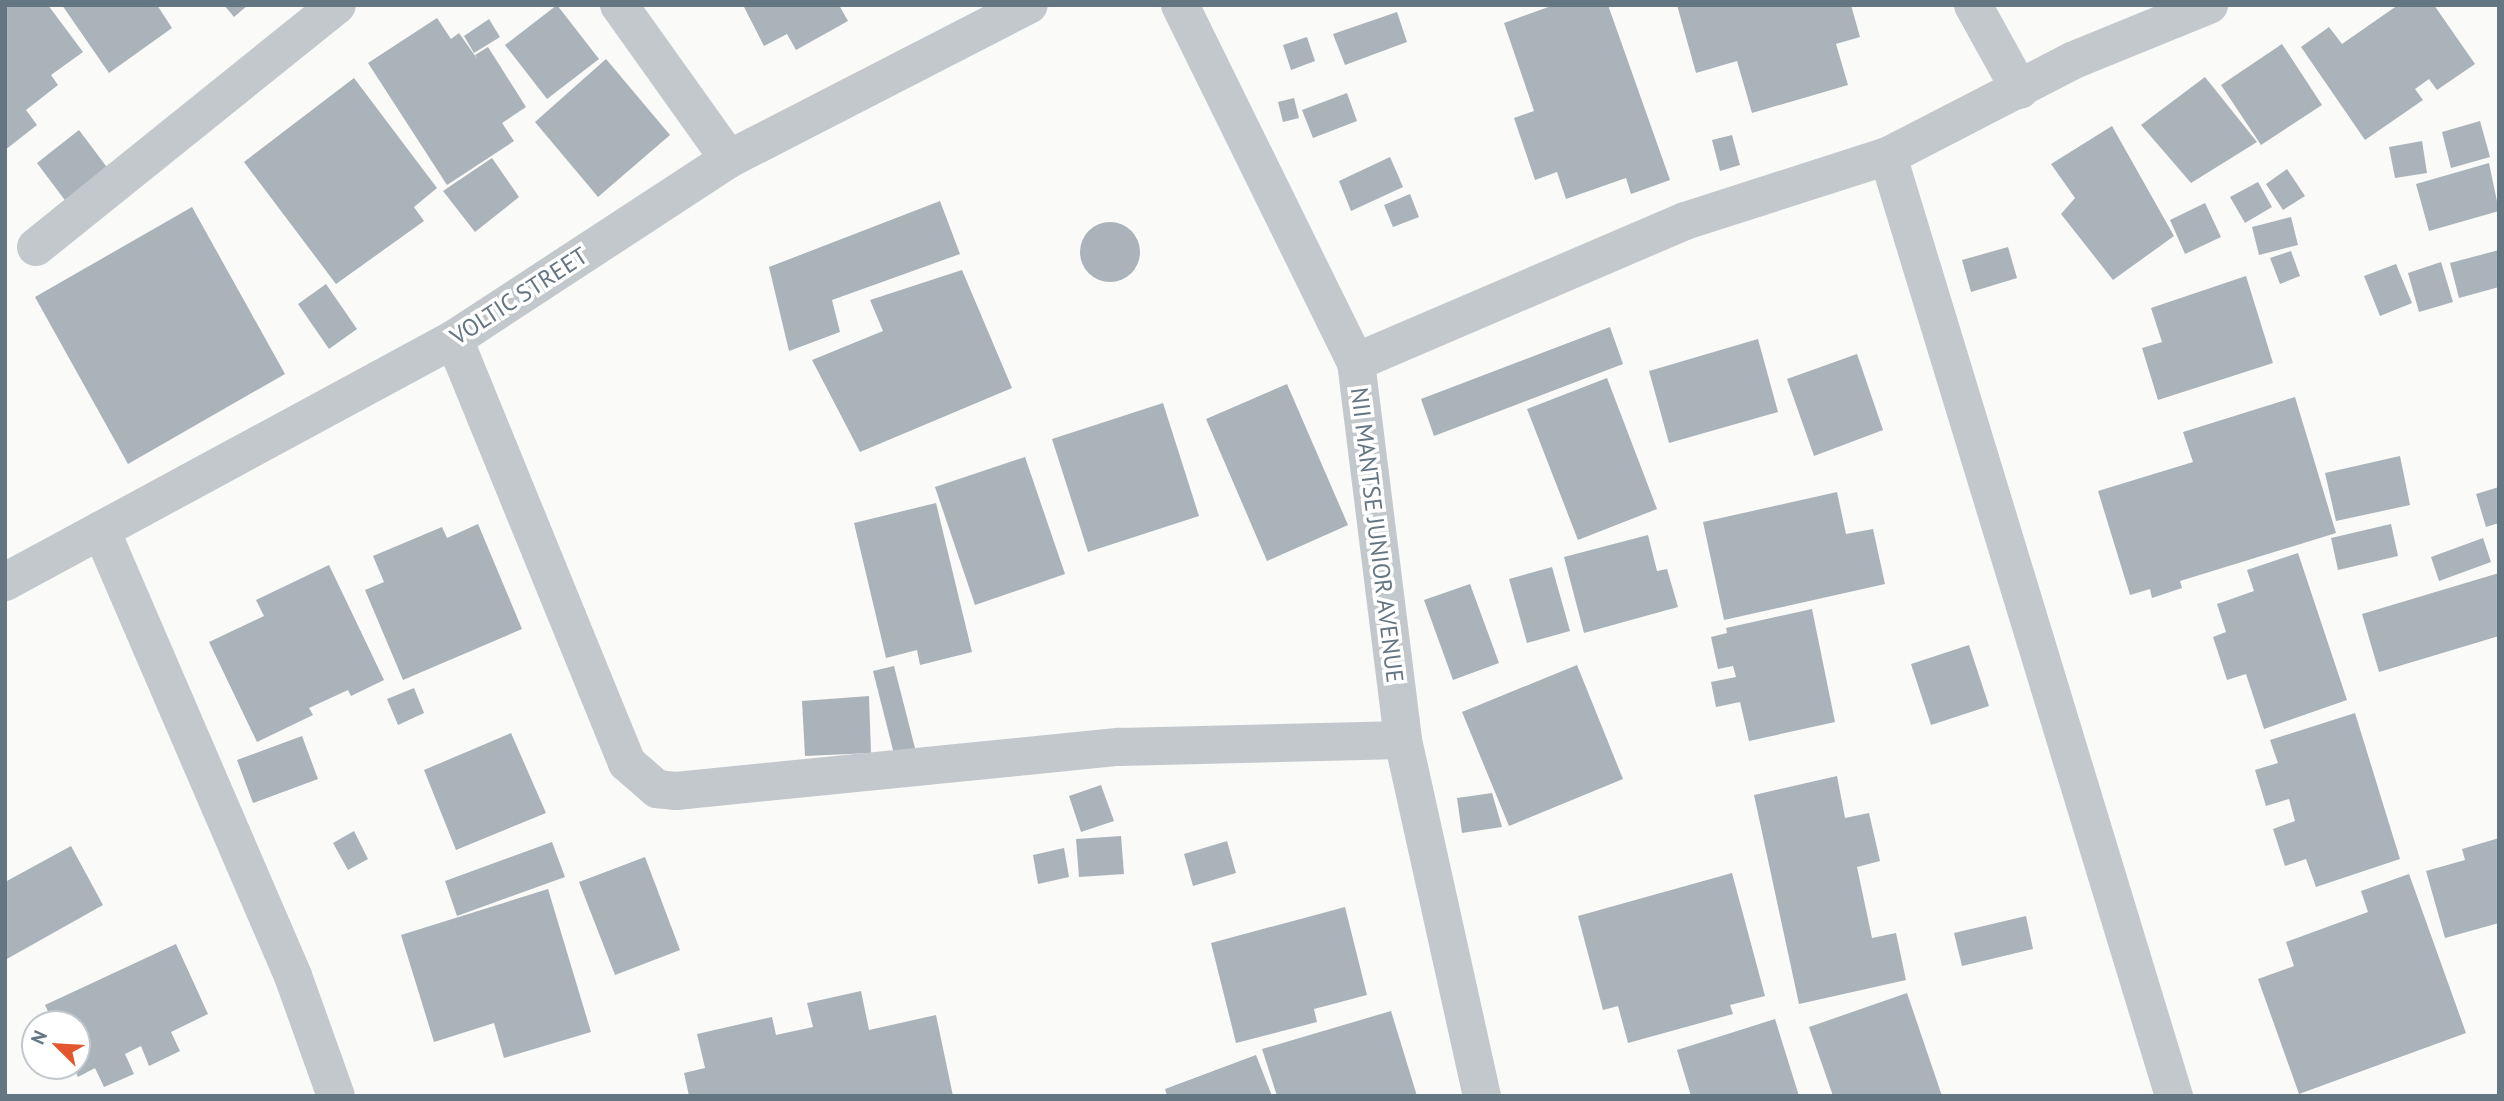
<!DOCTYPE html>
<html>
<head>
<meta charset="utf-8">
<style>
  body { margin:0 }
  #map { position:relative; width:2504px; height:1101px; overflow:hidden; background:#fafaf8; font-family:"PT Sans",sans-serif }
  div>[style] { position:absolute }
  [style*='--x'] { left:calc(var(--x)*1px); top:calc(var(--y)*1px); width:calc(var(--w)*1px); rotate:calc(var(--a)*1deg) }
  .building>* { inset:0; background:#aab3b9 }
  .round { border-radius:50% }
  .minor>* { height:38px; margin:-19px; padding:0 19px; transform-origin:19px; border-radius:19px; background:#c3c8cc }
  span { translate:-50% -50%; white-space:nowrap; text-align:center; line-height:1.15; -webkit-text-stroke:7px #fff; paint-order:stroke }
  .street-label { font-size:24px; color:#657683 }
  .frame { position:absolute; inset:0; border:7px solid #657683; pointer-events:none }
  .north { position:absolute; left:21px; top:1010px; width:70px; height:70px; box-sizing:border-box; background:#fff; border:2px solid #c1c8cd; border-radius:50%; rotate:294deg; font-size:19px; font-weight:700; line-height:28px; text-align:center; color:#657683 }
  .north::after { content:''; display:block; margin:auto; width:24px; height:32px; background:#e4572e; clip-path:polygon(50% 0,100% 100%,50% 72%,0 100%) }
</style>
</head>
<body>
<div id="map">
  <div class="building">
    <div style="clip-path:polygon(5px 5px,48px 5px,83px 52px,51px 75px,58px 85px,26px 110px,37px 125px,5px 150px)"></div>
    <div style="clip-path:polygon(62px 5px,157px 5px,172px 28px,109px 73px)"></div>
    <div style="clip-path:polygon(224px 5px,248px 5px,234px 17px)"></div>
    <div style="clip-path:polygon(557px 5px,599px 59px,547px 99px,505px 45px)"></div>
    <div style="clip-path:polygon(743px 5px,839px 5px,848px 21px,796px 50px,787px 34px,764px 46px)"></div>
    <div style="clip-path:polygon(1554px 5px,1608px 5px,1670px 180px,1631px 194px,1626px 178px,1566px 199px,1557px 172px,1535px 180px,1514px 118px,1534px 111px,1504px 23px)"></div>
    <div style="clip-path:polygon(1677px 5px,1851px 5px,1860px 37px,1836px 44px,1848px 85px,1752px 113px,1737px 61px,1696px 73px)"></div>
    <div style="clip-path:polygon(2398px 5px,2434px 5px,2475px 64px,2437px 90px,2429px 79px,2415px 89px,2423px 100px,2365px 140px,2301px 47px,2329px 27px,2342px 44px)"></div>
    <div style="clip-path:polygon(1397px 12px,1407px 42px,1345px 65px,1333px 34px)"></div>
    <div style="clip-path:polygon(437px 18px,451px 39px,459px 33px,478px 60px,475px 55px,488px 47px,526px 107px,502px 123px,514px 141px,447px 185px,368px 63px)"></div>
    <div style="clip-path:polygon(489px 19px,500px 37px,474px 53px,464px 36px)"></div>
    <div style="clip-path:polygon(1307px 37px,1315px 61px,1291px 70px,1283px 45px)"></div>
    <div style="clip-path:polygon(2282px 44px,2322px 105px,2261px 145px,2221px 85px)"></div>
    <div style="clip-path:polygon(606px 59px,670px 135px,598px 197px,535px 122px)"></div>
    <div style="clip-path:polygon(2205px 77px,2257px 142px,2191px 183px,2141px 125px)"></div>
    <div style="clip-path:polygon(354px 78px,437px 188px,414px 207px,424px 221px,336px 284px,244px 162px)"></div>
    <div style="clip-path:polygon(1347px 93px,1357px 121px,1313px 138px,1302px 110px)"></div>
    <div style="clip-path:polygon(1294px 98px,1299px 118px,1283px 122px,1278px 102px)"></div>
    <div style="clip-path:polygon(2480px 121px,2490px 157px,2451px 168px,2442px 132px)"></div>
    <div style="clip-path:polygon(2112px 126px,2174px 236px,2113px 280px,2061px 214px,2075px 198px,2051px 164px)"></div>
    <div style="clip-path:polygon(79px 130px,109px 170px,67px 203px,37px 163px)"></div>
    <div style="clip-path:polygon(1732px 135px,1740px 165px,1720px 171px,1712px 140px)"></div>
    <div style="clip-path:polygon(2422px 141px,2427px 173px,2395px 178px,2389px 147px)"></div>
    <div style="clip-path:polygon(1390px 157px,1403px 187px,1351px 211px,1339px 181px)"></div>
    <div style="clip-path:polygon(492px 158px,519px 197px,475px 232px,443px 191px)"></div>
    <div style="clip-path:polygon(2489px 163px,2499px 211px,2429px 231px,2416px 184px)"></div>
    <div style="clip-path:polygon(2287px 169px,2305px 196px,2283px 210px,2266px 184px)"></div>
    <div style="clip-path:polygon(2258px 182px,2272px 207px,2245px 223px,2230px 197px)"></div>
    <div style="clip-path:polygon(1410px 194px,1419px 217px,1393px 227px,1384px 205px)"></div>
    <div style="clip-path:polygon(940px 201px,960px 254px,832px 300px,840px 332px,789px 351px,769px 267px)"></div>
    <div style="clip-path:polygon(2205px 203px,2221px 237px,2185px 254px,2170px 220px)"></div>
    <div style="clip-path:polygon(192px 207px,285px 374px,128px 464px,35px 297px)"></div>
    <div style="clip-path:polygon(2291px 217px,2298px 245px,2259px 255px,2252px 227px)"></div>
    <div class="round" style="left:1080px;top:222px;width:60px;height:60px"></div>
    <div style="clip-path:polygon(2008px 247px,2017px 278px,1971px 292px,1962px 260px)"></div>
    <div style="clip-path:polygon(2499px 250px,2499px 287px,2459px 298px,2450px 263px)"></div>
    <div style="clip-path:polygon(2291px 251px,2300px 276px,2280px 284px,2270px 258px)"></div>
    <div style="clip-path:polygon(2441px 262px,2453px 302px,2419px 312px,2408px 273px)"></div>
    <div style="clip-path:polygon(2396px 264px,2412px 303px,2380px 316px,2364px 276px)"></div>
    <div style="clip-path:polygon(962px 270px,1012px 388px,860px 452px,812px 360px,883px 331px,870px 300px)"></div>
    <div style="clip-path:polygon(2246px 276px,2273px 363px,2158px 400px,2142px 348px,2162px 342px,2151px 308px)"></div>
    <div style="clip-path:polygon(326px 284px,357px 329px,329px 349px,298px 304px)"></div>
    <div style="clip-path:polygon(1610px 327px,1623px 364px,1434px 436px,1421px 399px)"></div>
    <div style="clip-path:polygon(1758px 339px,1778px 412px,1669px 443px,1649px 371px)"></div>
    <div style="clip-path:polygon(1857px 354px,1883px 430px,1814px 456px,1787px 379px)"></div>
    <div style="clip-path:polygon(1607px 378px,1657px 509px,1578px 540px,1527px 409px)"></div>
    <div style="clip-path:polygon(1287px 384px,1348px 525px,1267px 561px,1206px 419px)"></div>
    <div style="clip-path:polygon(2295px 397px,2336px 533px,2180px 581px,2182px 588px,2152px 598px,2150px 589px,2130px 595px,2098px 491px,2193px 462px,2183px 432px)"></div>
    <div style="clip-path:polygon(1163px 403px,1199px 516px,1088px 552px,1052px 439px)"></div>
    <div style="clip-path:polygon(2400px 456px,2410px 505px,2336px 521px,2325px 473px)"></div>
    <div style="clip-path:polygon(1025px 457px,1065px 574px,975px 605px,935px 487px)"></div>
    <div style="clip-path:polygon(2499px 487px,2499px 523px,2486px 527px,2476px 494px)"></div>
    <div style="clip-path:polygon(1837px 492px,1846px 534px,1873px 529px,1885px 584px,1724px 620px,1703px 522px)"></div>
    <div style="clip-path:polygon(936px 503px,972px 652px,920px 665px,917px 650px,886px 658px,854px 523px)"></div>
    <div style="clip-path:polygon(478px 524px,522px 629px,403px 680px,365px 590px,384px 582px,373px 556px,442px 527px,447px 538px)"></div>
    <div style="clip-path:polygon(2391px 524px,2398px 556px,2338px 570px,2331px 538px)"></div>
    <div style="clip-path:polygon(1648px 535px,1657px 571px,1667px 569px,1678px 607px,1584px 633px,1564px 557px)"></div>
    <div style="clip-path:polygon(2483px 538px,2491px 562px,2439px 581px,2431px 557px)"></div>
    <div style="clip-path:polygon(2298px 553px,2347px 700px,2264px 729px,2246px 674px,2227px 680px,2213px 637px,2226px 632px,2217px 604px,2254px 591px,2247px 570px)"></div>
    <div style="clip-path:polygon(329px 565px,384px 680px,351px 696px,348px 690px,309px 708px,313px 715px,257px 742px,209px 642px,264px 616px,256px 600px)"></div>
    <div style="clip-path:polygon(1552px 567px,1570px 631px,1527px 643px,1509px 579px)"></div>
    <div style="clip-path:polygon(2499px 573px,2499px 636px,2379px 672px,2362px 614px)"></div>
    <div style="clip-path:polygon(1470px 584px,1499px 663px,1453px 680px,1424px 600px)"></div>
    <div style="clip-path:polygon(1812px 609px,1835px 722px,1749px 741px,1740px 702px,1716px 707px,1711px 682px,1736px 677px,1733px 666px,1718px 669px,1711px 637px,1727px 633px,1726px 628px)"></div>
    <div style="clip-path:polygon(1969px 645px,1989px 706px,1931px 725px,1911px 664px)"></div>
    <div style="clip-path:polygon(1577px 665px,1623px 779px,1509px 826px,1462px 712px)"></div>
    <div style="clip-path:polygon(894px 666px,916px 752px,895px 758px,873px 671px)"></div>
    <div style="clip-path:polygon(414px 688px,424px 713px,398px 725px,387px 699px)"></div>
    <div style="clip-path:polygon(869px 696px,871px 753px,805px 756px,802px 701px)"></div>
    <div style="clip-path:polygon(2355px 713px,2400px 859px,2316px 887px,2306px 859px,2285px 866px,2273px 829px,2295px 821px,2289px 799px,2266px 806px,2255px 770px,2278px 763px,2270px 740px)"></div>
    <div style="clip-path:polygon(511px 733px,546px 813px,456px 850px,424px 770px)"></div>
    <div style="clip-path:polygon(302px 736px,318px 779px,253px 803px,237px 760px)"></div>
    <div style="clip-path:polygon(1837px 776px,1845px 818px,1869px 813px,1880px 861px,1857px 867px,1872px 938px,1896px 933px,1906px 980px,1799px 1004px,1754px 795px)"></div>
    <div style="clip-path:polygon(1101px 785px,1114px 821px,1081px 832px,1069px 796px)"></div>
    <div style="clip-path:polygon(1492px 793px,1502px 827px,1462px 833px,1457px 798px)"></div>
    <div style="clip-path:polygon(354px 831px,368px 859px,348px 870px,333px 843px)"></div>
    <div style="clip-path:polygon(1121px 836px,1124px 874px,1079px 877px,1076px 839px)"></div>
    <div style="clip-path:polygon(2499px 838px,2499px 923px,2445px 938px,2426px 871px,2465px 860px,2462px 849px)"></div>
    <div style="clip-path:polygon(1227px 841px,1236px 873px,1193px 886px,1184px 854px)"></div>
    <div style="clip-path:polygon(552px 842px,565px 877px,457px 916px,445px 881px)"></div>
    <div style="clip-path:polygon(71px 846px,103px 905px,5px 960px,5px 882px)"></div>
    <div style="clip-path:polygon(1064px 848px,1069px 877px,1038px 884px,1033px 855px)"></div>
    <div style="clip-path:polygon(645px 857px,680px 950px,615px 975px,579px 882px)"></div>
    <div style="clip-path:polygon(1732px 873px,1765px 996px,1730px 1005px,1733px 1014px,1628px 1043px,1618px 1006px,1603px 1010px,1578px 916px)"></div>
    <div style="clip-path:polygon(2409px 874px,2466px 1033px,2299px 1094px,2258px 979px,2294px 966px,2286px 942px,2368px 912px,2361px 891px)"></div>
    <div style="clip-path:polygon(548px 889px,591px 1032px,504px 1058px,494px 1023px,434px 1042px,401px 935px)"></div>
    <div style="clip-path:polygon(1345px 907px,1367px 995px,1314px 1009px,1317px 1022px,1236px 1043px,1211px 943px)"></div>
    <div style="clip-path:polygon(2026px 916px,2033px 949px,1962px 966px,1954px 933px)"></div>
    <div style="clip-path:polygon(176px 944px,208px 1014px,171px 1032px,180px 1051px,149px 1066px,141px 1046px,125px 1054px,134px 1074px,104px 1087px,95px 1068px,78px 1077px,73px 1066px,77px 1066px,77px 1024px,54px 1024px,45px 1005px)"></div>
    <div style="clip-path:polygon(861px 991px,869px 1030px,936px 1015px,953px 1096px,689px 1096px,684px 1073px,705px 1068px,697px 1034px,772px 1017px,776px 1035px,813px 1027px,807px 1003px)"></div>
    <div style="clip-path:polygon(1907px 993px,1942px 1096px,1833px 1096px,1809px 1027px)"></div>
    <div style="clip-path:polygon(1391px 1011px,1417px 1096px,1277px 1096px,1262px 1049px)"></div>
    <div style="clip-path:polygon(1775px 1019px,1799px 1096px,1691px 1096px,1677px 1050px)"></div>
    <div style="clip-path:polygon(1256px 1055px,1272px 1096px,1167px 1096px,1165px 1089px)"></div>
  </div>
  <div class="minor">
    <div style="--x:619;--y:5;--w:189;--a:54.5"></div>
    <div style="--x:1180;--y:5;--w:398;--a:63.8"></div>
    <div style="--x:1356;--y:362;--w:381;--a:82.9"></div>
    <div style="--x:1403;--y:740;--w:365;--a:77.5"></div>
    <div style="--x:1973;--y:5;--w:97;--a:61.1"></div>
    <div style="--x:1888;--y:156;--w:983;--a:73.08"></div>
    <div style="--x:36;--y:247;--w:386;--a:-38.8"></div>
    <div style="--x:454;--y:339;--w:458;--a:67.8"></div>
    <div style="--x:627;--y:763;--w:40;--a:41"></div>
    <div style="--x:657;--y:789;--w:19;--a:6"></div>
    <div style="--x:676;--y:791;--w:446;--a:-5.7"></div>
    <div style="--x:1120;--y:747;--w:283;--a:-1.4"></div>
    <div style="--x:1356;--y:362;--w:358;--a:-23.2"></div>
    <div style="--x:1685;--y:221;--w:213;--a:-17.8"></div>
    <div style="--x:1888;--y:156;--w:209;--a:-27.3"></div>
    <div style="--x:2074;--y:60;--w:146;--a:-22.2"></div>
    <div style="--x:101;--y:530;--w:486;--a:66.7"></div>
    <div style="--x:293;--y:976;--w:127;--a:70.3"></div>
    <div style="--x:5;--y:582;--w:511;--a:-28.42"></div>
    <div style="--x:454;--y:339;--w:329;--a:-33.2"></div>
    <div style="--x:729;--y:159;--w:337;--a:-27.2"></div>
  </div>
  <div class="street-label">
    <span style="left:519px;top:296px;rotate:-33deg">VOLTIC STREET</span>
    <span style="left:1377px;top:535px;rotate:83deg">NII MANTSE JUNIOR AVENUE</span>
  </div>
  <div class="frame"></div>
  <div class="north">N</div>
</div>
</body>
</html>
